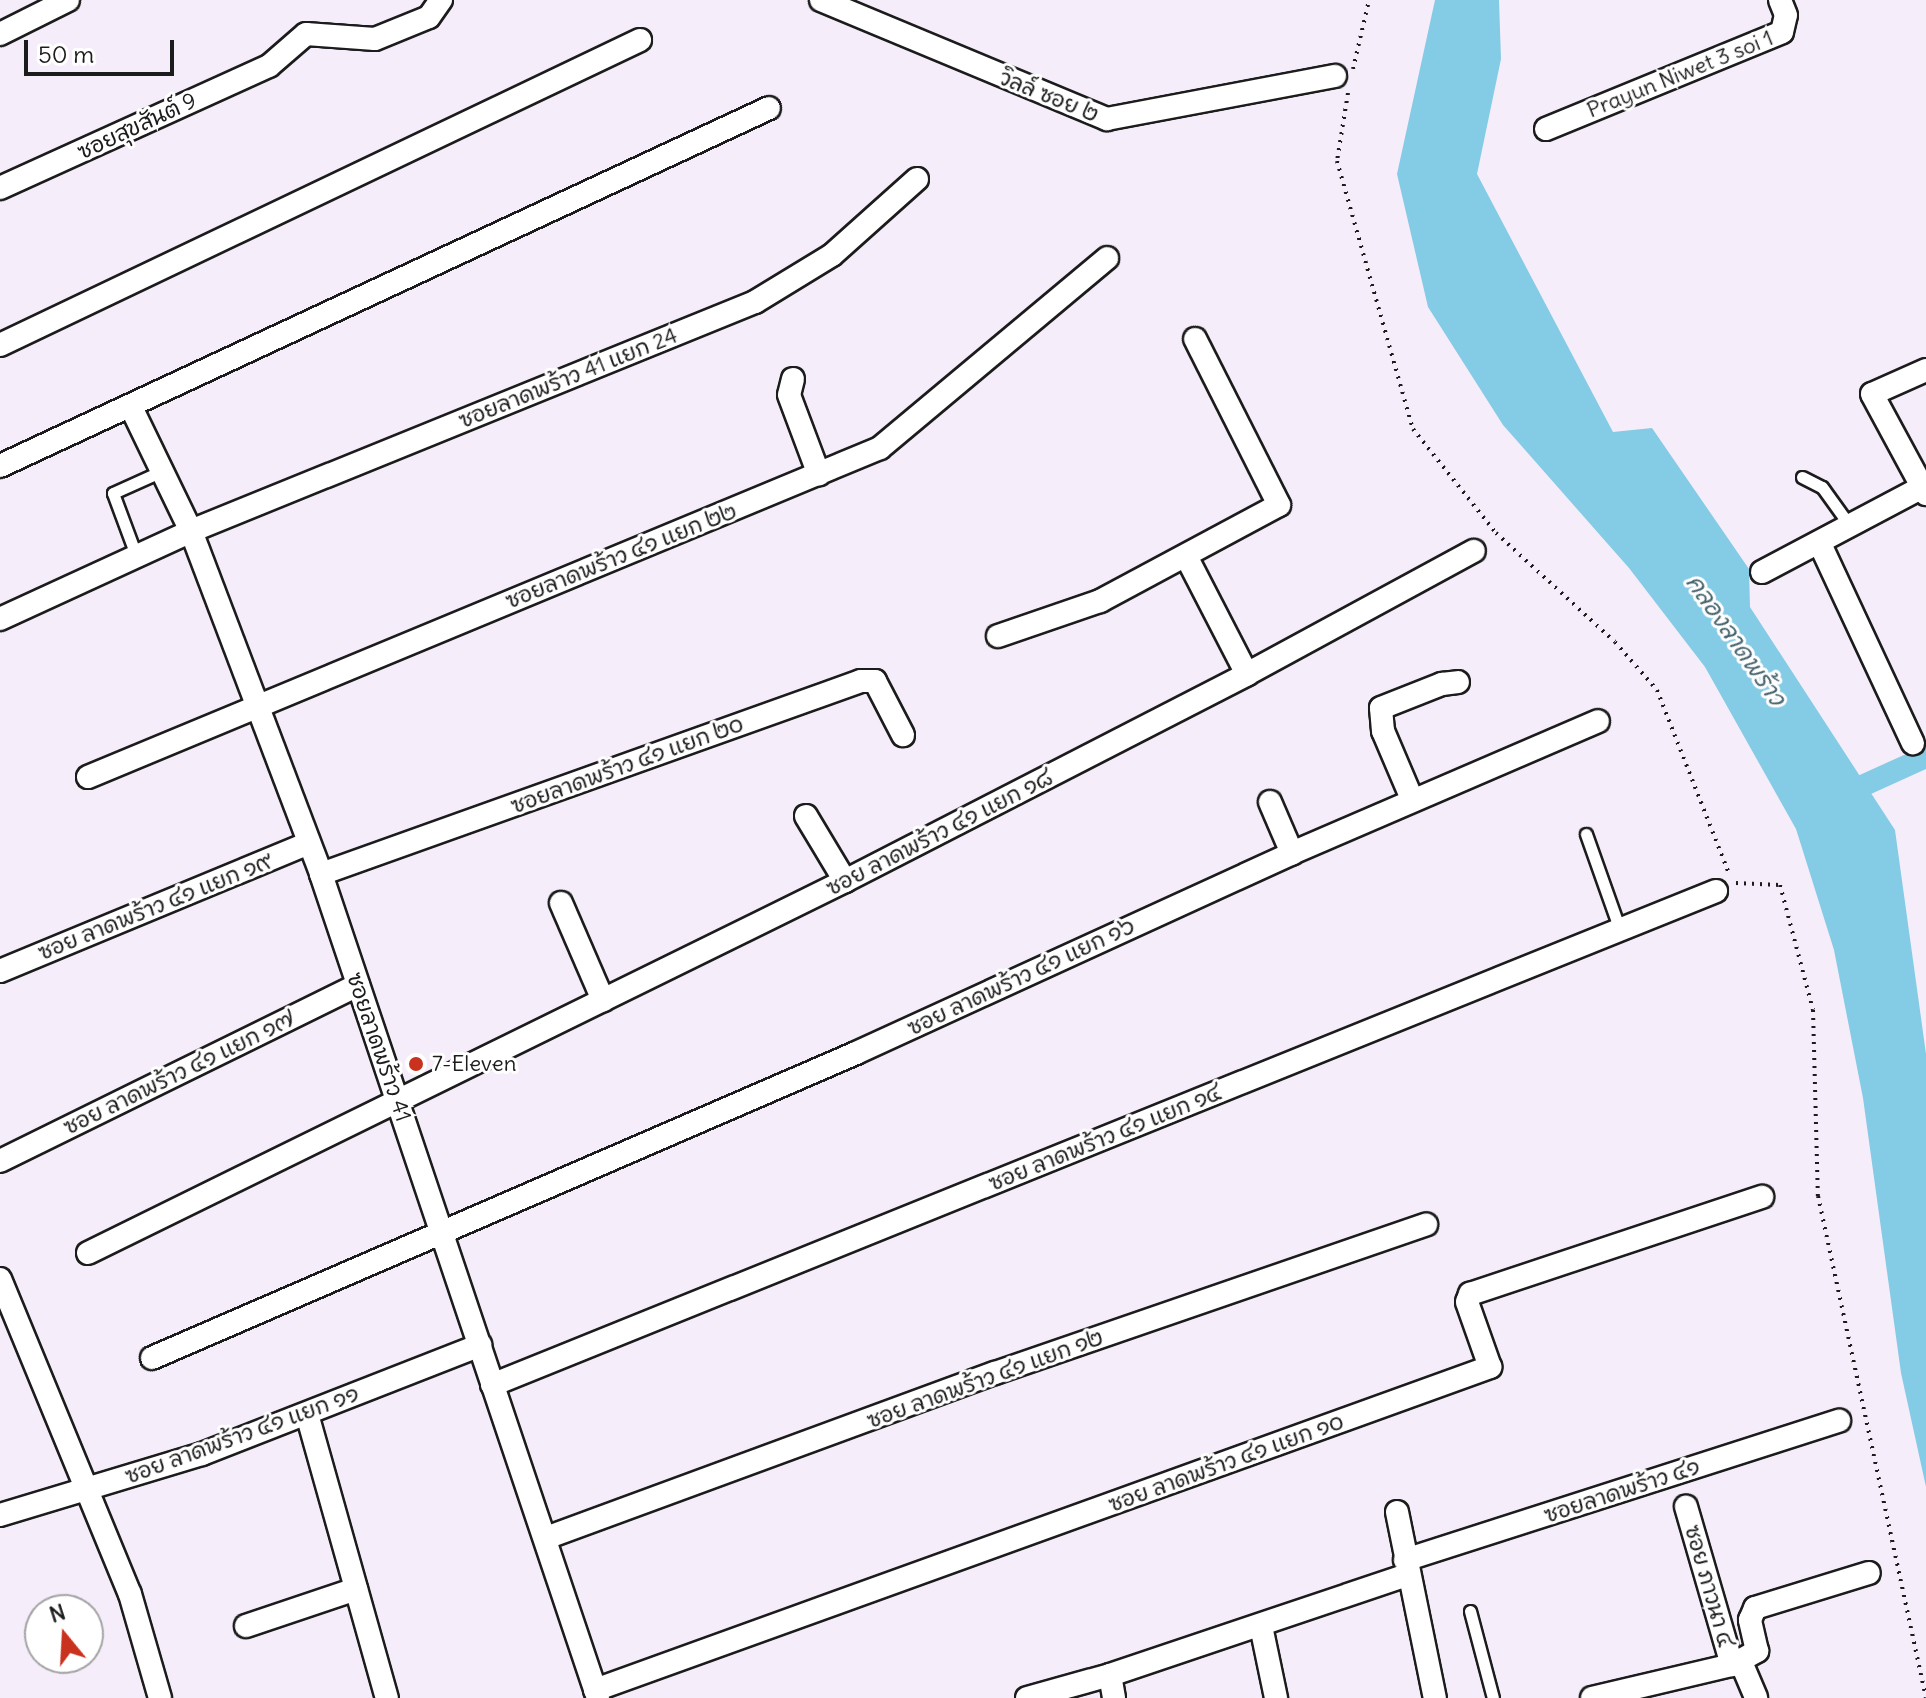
<!DOCTYPE html>
<html>
<head>
<meta charset="utf-8">
<style>
  body { margin:0 }
  #map { position:relative; width:1926px; height:1698px; overflow:hidden; background:#f6edfa; font-family:Delius,"Playpen Sans Thai",sans-serif }
  div>[style] { position:absolute }
  [style*='--x'] { left:calc(var(--x)*1px); top:calc(var(--y)*1px); width:calc(var(--w)*1px); rotate:calc(var(--a)*1deg) }
  .water>* { inset:0; background:#84cbe5 }
  .canal>* { height:22px; margin:-11px; padding:0 11px; transform-origin:11px; border-radius:11px; background:#84cbe5 }
  .path>* { height:4px; margin-top:-2px; transform-origin:0; background:repeating-linear-gradient(90deg,#1c1c1c 0 2px,transparent 0 8px) }
  .roads { filter:drop-shadow(2px 0 #1c1c1c) drop-shadow(-2px 0 #1c1c1c) drop-shadow(0 2px #1c1c1c) drop-shadow(0 -2px #1c1c1c) }
  .lane>* { height:11px; margin:-5.5px; padding:0 5.5px; transform-origin:5.5px; border-radius:5.5px; background:#fff }
  .street>* { height:22px; margin:-11px; padding:0 11px; transform-origin:11px; border-radius:11px; background:#fff }
  .dots>* { width:22px; height:22px; translate:-50% -50%; box-sizing:border-box; border:4px solid #fff; border-radius:50% }
  span { translate:-50% -50%; white-space:nowrap; text-align:center; line-height:1.15; -webkit-text-stroke:6px #fff; paint-order:stroke }
  .street-label { font-size:22px; color:#1c1c1c }
  .poi-label { font-size:22px; color:#1c1c1c }
  .left { translate:0 -50%; text-align:left }
  .water-label { font-size:24px; color:#46626c; font-style:italic }
  .north { position:absolute; left:24px; top:1594px; width:80px; height:80px; box-sizing:border-box; background:#fff; border:2px solid #a4a4a4; border-radius:50%; rotate:342deg; font-size:22px; font-weight:700; line-height:32px; text-align:center; color:#1c1c1c }
  .north::after { content:''; display:block; margin:auto; width:28px; height:36px; background:#c8321e; clip-path:polygon(50% 0,100% 100%,50% 72%,0 100%) }
  .scale { position:absolute; left:24px; top:40px; width:150px; height:36px; box-sizing:border-box; border:4px solid #1c1c1c; border-top:0; padding-left:10px; font-size:24px; line-height:28px; white-space:nowrap; color:#1c1c1c; -webkit-text-stroke:6px #fff; paint-order:stroke }
</style>
</head>
<body>
<div id="map">
  <div class="water">
    <div style="clip-path:polygon(1435px 0,1499px 0,1501px 59px,1477px 174px,1613px 432px,1652px 428px,1749px 569px,1750px 607px,1895px 830px,1926px 1054px,1926px 1487px,1901px 1373px,1863px 1098px,1834px 950px,1796px 829px,1705px 667px,1629px 568px,1503px 425px,1428px 307px,1397px 174px)"></div>
  </div>
  <div class="canal">
    <div style="--x:1840;--y:796;--w:94;--a:-24.4"></div>
  </div>
  <div class="path">
    <div style="--x:1353;--y:69;--w:71;--a:-76.9"></div>
    <div style="--x:1348;--y:93;--w:69;--a:99.2"></div>
    <div style="--x:1337;--y:161;--w:279;--a:74.2"></div>
    <div style="--x:1413;--y:429;--w:133;--a:51.4"></div>
    <div style="--x:1496;--y:533;--w:161;--a:42.5"></div>
    <div style="--x:1615;--y:642;--w:64;--a:48.8"></div>
    <div style="--x:1657;--y:690;--w:198;--a:68.6"></div>
    <div style="--x:1736;--y:883;--w:44;--a:2.6"></div>
    <div style="--x:1780;--y:885;--w:129;--a:75.2"></div>
    <div style="--x:1813;--y:1010;--w:186;--a:88.5"></div>
    <div style="--x:1818;--y:1196;--w:513;--a:77.86"></div>
  </div>
  <div class="roads">
    <div class="lane">
      <div style="--x:1802;--y:477;--w:22;--a:27"></div>
      <div style="--x:1822;--y:487;--w:48;--a:54.3"></div>
      <div style="--x:136;--y:555;--w:66;--a:-110.4"></div>
      <div style="--x:113;--y:493;--w:54;--a:-24.2"></div>
      <div style="--x:1586;--y:834;--w:102;--a:70.5"></div>
      <div style="--x:1470;--y:1611;--w:90;--a:75.2"></div>
    </div>
    <div class="street">
      <div style="--x:821;--y:0;--w:310;--a:22.6"></div>
      <div style="--x:1107;--y:119;--w:232;--a:-10.7"></div>
      <div style="--x:0;--y:34;--w:76;--a:-26.6"></div>
      <div style="--x:1546;--y:129;--w:255;--a:-22.3"></div>
      <div style="--x:1782;--y:32;--w:17;--a:-77"></div>
      <div style="--x:1786;--y:15;--w:16;--a:-112"></div>
      <div style="--x:0;--y:188;--w:295;--a:-24.4"></div>
      <div style="--x:269;--y:66;--w:49;--a:-40.9"></div>
      <div style="--x:306;--y:34;--w:69;--a:4.1"></div>
      <div style="--x:375;--y:39;--w:58;--a:-22.2"></div>
      <div style="--x:429;--y:17;--w:21;--a:-55"></div>
      <div style="--x:0;--y:345;--w:709;--a:-25.48"></div>
      <div style="--x:1926;--y:370;--w:59;--a:156"></div>
      <div style="--x:1872;--y:394;--w:114;--a:61.6"></div>
      <div style="--x:793;--y:379;--w:16;--a:104"></div>
      <div style="--x:789;--y:395;--w:85;--a:69.4"></div>
      <div style="--x:131;--y:407;--w:138;--a:64.2"></div>
      <div style="--x:191;--y:531;--w:367;--a:69.2"></div>
      <div style="--x:321;--y:874;--w:869;--a:71.42"></div>
      <div style="--x:0;--y:466;--w:848;--a:-24.96"></div>
      <div style="--x:1820;--y:544;--w:220;--a:65"></div>
      <div style="--x:1186;--y:556;--w:133;--a:62.7"></div>
      <div style="--x:1762;--y:572;--w:186;--a:-27.9"></div>
      <div style="--x:0;--y:619;--w:210;--a:-24.7"></div>
      <div style="--x:191;--y:531;--w:609;--a:-22.1"></div>
      <div style="--x:755;--y:302;--w:90;--a:-31.4"></div>
      <div style="--x:832;--y:255;--w:114;--a:-41.8"></div>
      <div style="--x:998;--y:636;--w:108;--a:-18.9"></div>
      <div style="--x:1100;--y:601;--w:203;--a:-28.2"></div>
      <div style="--x:1279;--y:505;--w:186;--a:-116.8"></div>
      <div style="--x:88;--y:777;--w:858;--a:-22.56"></div>
      <div style="--x:880;--y:448;--w:296;--a:-39.9"></div>
      <div style="--x:1412;--y:799;--w:74;--a:-113.1"></div>
      <div style="--x:1383;--y:731;--w:23;--a:-95"></div>
      <div style="--x:1381;--y:708;--w:66;--a:-21.5"></div>
      <div style="--x:1442;--y:684;--w:16;--a:-7"></div>
      <div style="--x:1270;--y:802;--w:56;--a:66.7"></div>
      <div style="--x:806;--y:816;--w:76;--a:59"></div>
      <div style="--x:321;--y:874;--w:573;--a:-19.67"></div>
      <div style="--x:861;--y:681;--w:14;--a:0"></div>
      <div style="--x:875;--y:681;--w:61;--a:62.6"></div>
      <div style="--x:561;--y:903;--w:106;--a:66.6"></div>
      <div style="--x:0;--y:971;--w:334;--a:-22.5"></div>
      <div style="--x:0;--y:1161;--w:399;--a:-26.2"></div>
      <div style="--x:88;--y:1253;--w:843;--a:-26.17"></div>
      <div style="--x:845;--y:881;--w:452;--a:-27.2"></div>
      <div style="--x:1247;--y:674;--w:258;--a:-28.5"></div>
      <div style="--x:0;--y:1279;--w:341;--a:67.6"></div>
      <div style="--x:130;--y:1594;--w:108;--a:73.9"></div>
      <div style="--x:152;--y:1358;--w:767;--a:-23.42"></div>
      <div style="--x:856;--y:1053;--w:480;--a:-24.6"></div>
      <div style="--x:1292;--y:853;--w:333;--a:-23.3"></div>
      <div style="--x:492;--y:1385;--w:1320;--a:-21.98"></div>
      <div style="--x:307;--y:1414;--w:295;--a:74.3"></div>
      <div style="--x:1397;--y:1512;--w:190;--a:78.5"></div>
      <div style="--x:0;--y:1515;--w:211;--a:-16.8"></div>
      <div style="--x:202;--y:1454;--w:299;--a:-21.4"></div>
      <div style="--x:546;--y:1538;--w:478;--a:-20.2"></div>
      <div style="--x:995;--y:1373;--w:456;--a:-19"></div>
      <div style="--x:1405;--y:1560;--w:456;--a:-17.8"></div>
      <div style="--x:246;--y:1626;--w:116;--a:-18.6"></div>
      <div style="--x:1261;--y:1626;--w:74;--a:78.2"></div>
      <div style="--x:1741;--y:1662;--w:39;--a:67"></div>
      <div style="--x:1732;--y:1665;--w:29;--a:-29"></div>
      <div style="--x:1757;--y:1651;--w:32;--a:-103"></div>
      <div style="--x:1750;--y:1620;--w:13;--a:-67"></div>
      <div style="--x:1755;--y:1608;--w:119;--a:-17.1"></div>
      <div style="--x:1110;--y:1675;--w:23;--a:80"></div>
      <div style="--x:595;--y:1690;--w:952;--a:-19.84"></div>
      <div style="--x:1490;--y:1367;--w:69;--a:-109.5"></div>
      <div style="--x:1467;--y:1302;--w:9;--a:-69"></div>
      <div style="--x:1470;--y:1294;--w:308;--a:-18.4"></div>
      <div style="--x:1027;--y:1698;--w:86;--a:-15.5"></div>
      <div style="--x:1110;--y:1675;--w:313;--a:-18.6"></div>
      <div style="--x:1592;--y:1698;--w:144;--a:-13.3"></div>
      <div style="--x:1732;--y:1665;--w:165;--a:-106.2"></div>
    </div>
  </div>
  <div class="dots">
    <div style="left:416px;top:1064px;background:#c8321e"></div>
  </div>
  <div class="street-label">
    <span style="left:1680px;top:74px;rotate:-22deg">Prayun Niwet 3 soi 1</span>
    <span style="left:1049px;top:96px;rotate:22deg">วิลล์ ซอย ๒</span>
    <span style="left:137px;top:126px;rotate:-25deg">ซอยสุขสันต์ 9</span>
    <span style="left:568px;top:378px;rotate:-22deg">ซอยลาดพร้าว 41 แยก 24</span>
    <span style="left:621px;top:556px;rotate:-22deg">ซอยลาดพร้าว ๔๑ แยก ๒๒</span>
    <span style="left:627px;top:765px;rotate:-20deg">ซอยลาดพร้าว ๔๑ แยก ๒๐</span>
    <span style="left:939px;top:833px;rotate:-27deg">ซอย ลาดพร้าว ๔๑ แยก ๑๘</span>
    <span style="left:155px;top:907px;rotate:-22deg">ซอย ลาดพร้าว ๔๑ แยก ๑๙</span>
    <span style="left:1021px;top:977px;rotate:-25deg">ซอย ลาดพร้าว ๔๑ แยก ๑๖</span>
    <span style="left:379px;top:1047px;rotate:71deg">ซอยลาดพร้าว 41</span>
    <span style="left:179px;top:1073px;rotate:-26deg">ซอย ลาดพร้าว ๔๑ แยก ๑๗</span>
    <span style="left:1105px;top:1138px;rotate:-22deg">ซอย ลาดพร้าว ๔๑ แยก ๑๔</span>
    <span style="left:985px;top:1379px;rotate:-20deg">ซอย ลาดพร้าว ๔๑ แยก ๑๒</span>
    <span style="left:242px;top:1435px;rotate:-20deg">ซอย ลาดพร้าว ๔๑ แยก ๑๑</span>
    <span style="left:1226px;top:1463px;rotate:-20deg">ซอย ลาดพร้าว ๔๑ แยก ๑๐</span>
    <span style="left:1622px;top:1491px;rotate:-18deg">ซอยลาดพร้าว ๔๑</span>
    <span style="left:1709px;top:1586px;rotate:74deg">ซอย ภาวนา ๔</span>
  </div>
  <div class="poi-label">
    <span class="left" style="left:432px;top:1064px">7-Eleven</span>
  </div>
  <div class="water-label">
    <span style="left:1736px;top:640px;rotate:55deg">คลองลาดพร้าว</span>
  </div>
  <div class="north">N</div>
  <div class="scale">50 m</div>
</div>
</body>
</html>
